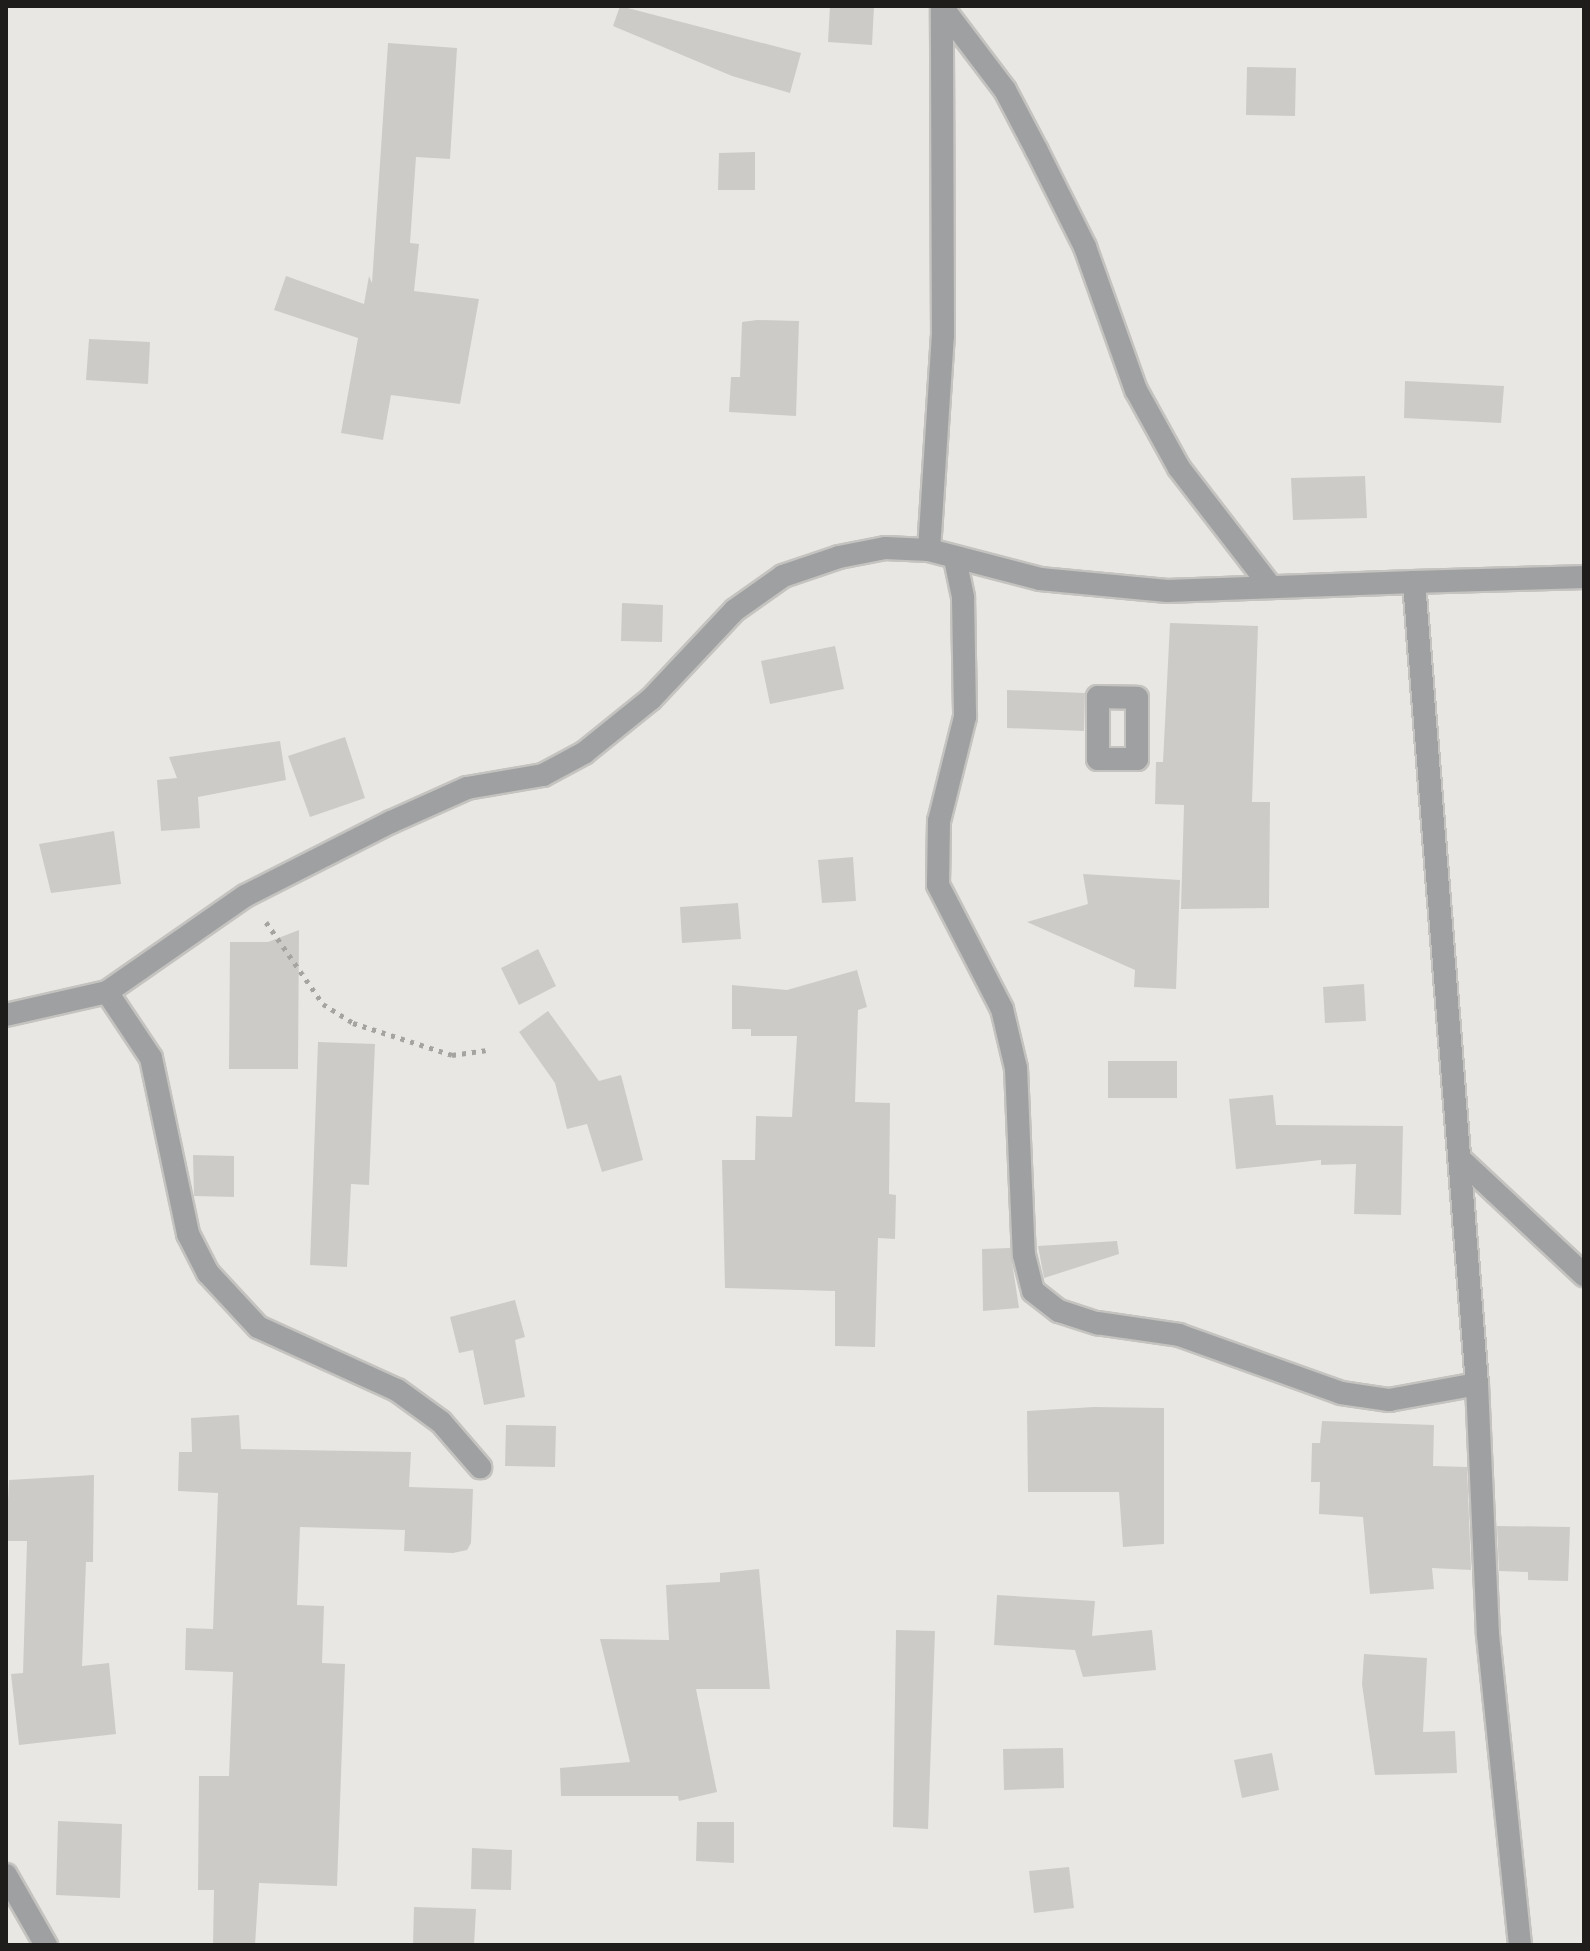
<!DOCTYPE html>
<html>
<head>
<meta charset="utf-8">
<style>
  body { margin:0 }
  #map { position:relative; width:1590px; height:1951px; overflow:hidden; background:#e9e7e4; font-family:Bitter,serif }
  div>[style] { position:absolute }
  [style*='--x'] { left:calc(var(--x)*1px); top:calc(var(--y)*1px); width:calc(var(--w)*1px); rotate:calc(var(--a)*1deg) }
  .building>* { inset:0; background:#cdcbc8 }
  .path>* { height:5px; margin-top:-2.5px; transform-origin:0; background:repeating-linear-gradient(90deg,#a5a4a1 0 4px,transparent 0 10px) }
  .roads { filter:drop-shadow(2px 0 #c4c3c0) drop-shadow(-2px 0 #c4c3c0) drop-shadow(0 2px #c4c3c0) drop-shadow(0 -2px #c4c3c0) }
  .minor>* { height:22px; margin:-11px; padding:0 11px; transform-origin:11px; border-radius:11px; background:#9fa0a1 }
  span { translate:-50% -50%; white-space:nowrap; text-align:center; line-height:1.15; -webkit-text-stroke:6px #e9e7e4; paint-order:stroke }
  .frame { position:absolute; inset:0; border:8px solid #1e1d1c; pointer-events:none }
</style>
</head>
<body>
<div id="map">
  <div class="building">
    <div style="clip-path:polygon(620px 6px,801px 53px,790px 93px,732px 76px,613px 26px)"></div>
    <div style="clip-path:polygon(830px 6px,874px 6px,872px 45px,828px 42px)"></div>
    <div style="clip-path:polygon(388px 43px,457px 48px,450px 159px,416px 157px,410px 243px,419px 244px,414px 291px,479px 299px,460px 404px,391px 395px,383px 440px,341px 433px,358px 338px,274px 310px,286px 276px,364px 304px,369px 276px,372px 283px)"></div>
    <div style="clip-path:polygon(1247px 67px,1296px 68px,1295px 116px,1246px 115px)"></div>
    <div style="clip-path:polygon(755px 152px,755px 190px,718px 190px,719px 153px)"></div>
    <div style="clip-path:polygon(757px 320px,799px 321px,796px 416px,729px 412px,731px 377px,740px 377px,742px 322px)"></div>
    <div style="clip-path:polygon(89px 339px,150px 342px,148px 384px,86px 380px)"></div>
    <div style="clip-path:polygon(1405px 381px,1504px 386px,1501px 423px,1404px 418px)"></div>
    <div style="clip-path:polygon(1365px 476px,1367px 518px,1293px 520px,1291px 478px)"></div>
    <div style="clip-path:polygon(622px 603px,663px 605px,662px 642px,621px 641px)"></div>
    <div style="clip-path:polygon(1170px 623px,1258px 626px,1252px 802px,1270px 802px,1269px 908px,1181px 909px,1184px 805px,1155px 804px,1156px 762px,1163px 762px)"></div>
    <div style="clip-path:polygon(835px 646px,844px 689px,770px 704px,761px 661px)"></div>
    <div style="clip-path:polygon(1007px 690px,1085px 693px,1084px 731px,1007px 728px)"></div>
    <div style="clip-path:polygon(345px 737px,365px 798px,310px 817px,288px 756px)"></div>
    <div style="clip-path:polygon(280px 741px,286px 780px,198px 797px,200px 828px,161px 831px,157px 780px,177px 778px,169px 757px)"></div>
    <div style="clip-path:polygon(114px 831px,121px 884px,51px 893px,39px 844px)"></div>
    <div style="clip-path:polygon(853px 857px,856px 901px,822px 903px,818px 860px)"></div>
    <div style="clip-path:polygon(1083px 874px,1180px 880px,1176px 989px,1134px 987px,1135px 970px,1027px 922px,1088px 904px)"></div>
    <div style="clip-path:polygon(738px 903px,741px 939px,682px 943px,680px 907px)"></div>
    <div style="clip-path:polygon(299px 930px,298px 1069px,229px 1069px,230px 942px,268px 942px)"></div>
    <div style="clip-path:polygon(538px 949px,556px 986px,519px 1005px,501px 968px)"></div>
    <div style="clip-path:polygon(857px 970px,867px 1007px,858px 1010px,855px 1102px,890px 1103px,889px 1194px,896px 1195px,895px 1239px,878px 1238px,875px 1347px,835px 1346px,835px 1291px,725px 1288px,722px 1160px,755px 1160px,756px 1116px,792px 1117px,797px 1036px,751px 1036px,751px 1029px,732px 1029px,732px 985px,787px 990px)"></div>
    <div style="clip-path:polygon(1364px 984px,1366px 1021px,1325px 1023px,1323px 987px)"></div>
    <div style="clip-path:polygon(548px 1011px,599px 1081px,621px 1075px,643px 1160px,602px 1172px,587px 1124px,567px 1129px,555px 1083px,519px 1032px)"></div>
    <div style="clip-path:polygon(318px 1042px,375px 1044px,369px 1185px,351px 1184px,347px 1267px,310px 1265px)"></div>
    <div style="clip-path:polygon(1108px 1061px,1177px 1061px,1177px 1098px,1108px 1098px)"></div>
    <div style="clip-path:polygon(1273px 1095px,1276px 1125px,1403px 1126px,1401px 1215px,1354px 1214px,1356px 1164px,1321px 1165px,1321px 1160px,1236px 1169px,1229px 1099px)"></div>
    <div style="clip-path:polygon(193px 1155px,234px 1156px,234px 1197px,194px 1196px)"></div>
    <div style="clip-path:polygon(1117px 1241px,1119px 1254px,1044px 1278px,1038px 1246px)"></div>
    <div style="clip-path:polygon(1010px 1248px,1019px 1308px,983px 1311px,982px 1249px)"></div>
    <div style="clip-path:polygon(515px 1300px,525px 1337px,515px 1340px,525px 1397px,484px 1405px,473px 1350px,459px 1353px,450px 1317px)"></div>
    <div style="clip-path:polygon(1094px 1407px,1164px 1408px,1164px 1544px,1123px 1547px,1119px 1492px,1028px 1492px,1027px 1411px)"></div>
    <div style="clip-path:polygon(239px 1415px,241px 1449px,411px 1452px,409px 1487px,473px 1489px,471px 1543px,467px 1550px,453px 1553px,404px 1551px,405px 1530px,300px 1527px,297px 1605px,324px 1606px,322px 1663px,345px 1664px,337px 1886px,259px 1883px,255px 1945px,213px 1945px,214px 1890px,198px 1890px,199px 1776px,229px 1776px,233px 1672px,185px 1670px,186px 1628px,213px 1629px,218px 1493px,178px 1491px,179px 1452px,192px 1452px,191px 1418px)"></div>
    <div style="clip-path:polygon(1322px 1421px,1434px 1425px,1433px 1466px,1467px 1467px,1471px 1570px,1432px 1568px,1434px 1589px,1370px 1594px,1363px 1517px,1319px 1514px,1320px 1482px,1311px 1482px,1312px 1443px,1320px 1443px)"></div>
    <div style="clip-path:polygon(506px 1425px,556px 1426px,555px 1467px,505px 1466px)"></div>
    <div style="clip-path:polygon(94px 1475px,93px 1562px,86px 1562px,82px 1666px,109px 1663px,116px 1734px,19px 1745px,11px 1674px,23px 1673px,27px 1541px,6px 1541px,9px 1480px)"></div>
    <div style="clip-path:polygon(1497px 1526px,1570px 1527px,1568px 1581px,1528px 1580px,1528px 1572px,1499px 1571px)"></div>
    <div style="clip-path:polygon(759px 1569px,770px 1689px,696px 1689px,717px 1792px,679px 1801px,678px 1796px,561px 1796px,560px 1768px,630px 1762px,600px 1639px,669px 1640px,666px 1585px,720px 1582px,720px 1573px)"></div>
    <div style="clip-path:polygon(997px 1595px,1095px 1601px,1092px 1636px,1152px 1630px,1156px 1670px,1083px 1677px,1075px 1650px,994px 1645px)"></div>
    <div style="clip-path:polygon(896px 1630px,935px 1631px,928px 1829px,893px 1827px)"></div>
    <div style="clip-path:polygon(1364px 1654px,1427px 1658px,1423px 1732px,1455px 1731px,1457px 1773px,1375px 1775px,1362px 1684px)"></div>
    <div style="clip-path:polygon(1063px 1748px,1064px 1788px,1004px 1790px,1003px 1749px)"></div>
    <div style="clip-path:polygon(1272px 1753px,1279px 1790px,1242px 1798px,1234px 1760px)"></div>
    <div style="clip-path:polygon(58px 1821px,122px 1824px,120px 1898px,56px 1895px)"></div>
    <div style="clip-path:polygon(697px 1822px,734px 1822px,734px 1863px,696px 1861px)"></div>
    <div style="clip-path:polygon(472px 1848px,512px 1850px,511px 1890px,471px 1889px)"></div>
    <div style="clip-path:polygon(1069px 1867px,1074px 1908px,1034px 1913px,1029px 1871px)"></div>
    <div style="clip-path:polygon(414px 1907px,476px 1909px,474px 1945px,413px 1945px)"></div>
  </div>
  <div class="path">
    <div style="--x:266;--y:922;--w:100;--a:55.2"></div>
    <div style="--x:323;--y:1004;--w:36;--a:32"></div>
    <div style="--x:353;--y:1023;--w:104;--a:17.9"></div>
    <div style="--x:452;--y:1055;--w:34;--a:-8"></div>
  </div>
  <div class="roads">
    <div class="minor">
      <div style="--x:942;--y:7;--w:104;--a:52.8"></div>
      <div style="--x:1005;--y:90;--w:69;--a:62.3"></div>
      <div style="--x:1037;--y:151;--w:107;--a:63.4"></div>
      <div style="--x:1085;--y:247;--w:152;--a:70.4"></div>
      <div style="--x:1136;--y:390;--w:89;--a:61.1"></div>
      <div style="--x:1179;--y:468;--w:150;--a:52.3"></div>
      <div style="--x:929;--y:550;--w:214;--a:-86.3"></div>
      <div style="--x:943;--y:336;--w:330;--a:-90.2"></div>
      <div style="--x:955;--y:559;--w:40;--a:78"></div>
      <div style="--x:963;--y:598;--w:119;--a:89"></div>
      <div style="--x:965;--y:717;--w:107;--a:104"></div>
      <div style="--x:939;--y:821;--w:64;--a:90.9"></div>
      <div style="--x:938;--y:885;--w:140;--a:62.7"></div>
      <div style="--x:1002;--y:1009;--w:61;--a:76.7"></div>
      <div style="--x:1016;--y:1068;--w:187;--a:87.6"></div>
      <div style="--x:1024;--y:1255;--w:37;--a:76"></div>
      <div style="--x:1033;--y:1291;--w:33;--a:38"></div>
      <div style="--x:1059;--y:1311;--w:40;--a:18"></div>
      <div style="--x:1097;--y:1323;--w:83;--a:8.3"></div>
      <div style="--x:1179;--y:1335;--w:172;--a:19.7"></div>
      <div style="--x:1341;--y:1393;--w:49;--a:8.3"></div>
      <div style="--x:1389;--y:1400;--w:89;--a:-10.3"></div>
      <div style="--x:1414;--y:582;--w:170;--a:-1.7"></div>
      <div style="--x:1098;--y:697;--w:39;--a:1"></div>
      <div style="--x:1137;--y:698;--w:61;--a:90"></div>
      <div style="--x:1137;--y:759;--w:39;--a:180"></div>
      <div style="--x:1098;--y:759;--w:62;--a:-90"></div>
      <div style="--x:107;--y:992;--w:79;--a:56.3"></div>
      <div style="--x:151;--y:1058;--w:180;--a:78.1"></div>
      <div style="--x:188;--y:1234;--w:44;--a:62.9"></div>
      <div style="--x:208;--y:1273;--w:74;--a:47.2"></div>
      <div style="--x:258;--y:1327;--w:153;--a:24.4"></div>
      <div style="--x:397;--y:1390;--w:54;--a:36"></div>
      <div style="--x:441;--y:1422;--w:60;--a:49.1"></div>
      <div style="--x:6;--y:1015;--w:104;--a:-12.8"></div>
      <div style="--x:107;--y:992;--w:168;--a:-34.8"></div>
      <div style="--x:245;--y:896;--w:164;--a:-26.9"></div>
      <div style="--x:391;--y:822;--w:83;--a:-24.1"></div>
      <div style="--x:467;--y:788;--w:77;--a:-9.7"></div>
      <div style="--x:543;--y:775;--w:47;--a:-28.2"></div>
      <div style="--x:584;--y:753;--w:86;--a:-38.9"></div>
      <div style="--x:651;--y:699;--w:122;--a:-46.7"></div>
      <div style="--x:735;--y:610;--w:59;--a:-35.3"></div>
      <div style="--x:783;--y:576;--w:59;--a:-18.7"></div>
      <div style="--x:839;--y:557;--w:47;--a:-11.1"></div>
      <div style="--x:885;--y:548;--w:44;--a:2.6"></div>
      <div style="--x:929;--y:550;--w:115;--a:14.6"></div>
      <div style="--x:1040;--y:579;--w:128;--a:5.4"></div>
      <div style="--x:1167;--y:591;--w:247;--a:-2.1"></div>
      <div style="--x:1414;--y:582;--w:804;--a:85.51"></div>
      <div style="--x:1477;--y:1384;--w:251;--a:87.5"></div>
      <div style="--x:1488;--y:1635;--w:312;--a:84.1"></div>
      <div style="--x:1460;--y:1159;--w:170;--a:43.1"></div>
      <div style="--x:6;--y:1875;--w:81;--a:60.3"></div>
    </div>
  </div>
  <div class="frame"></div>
</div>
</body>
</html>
